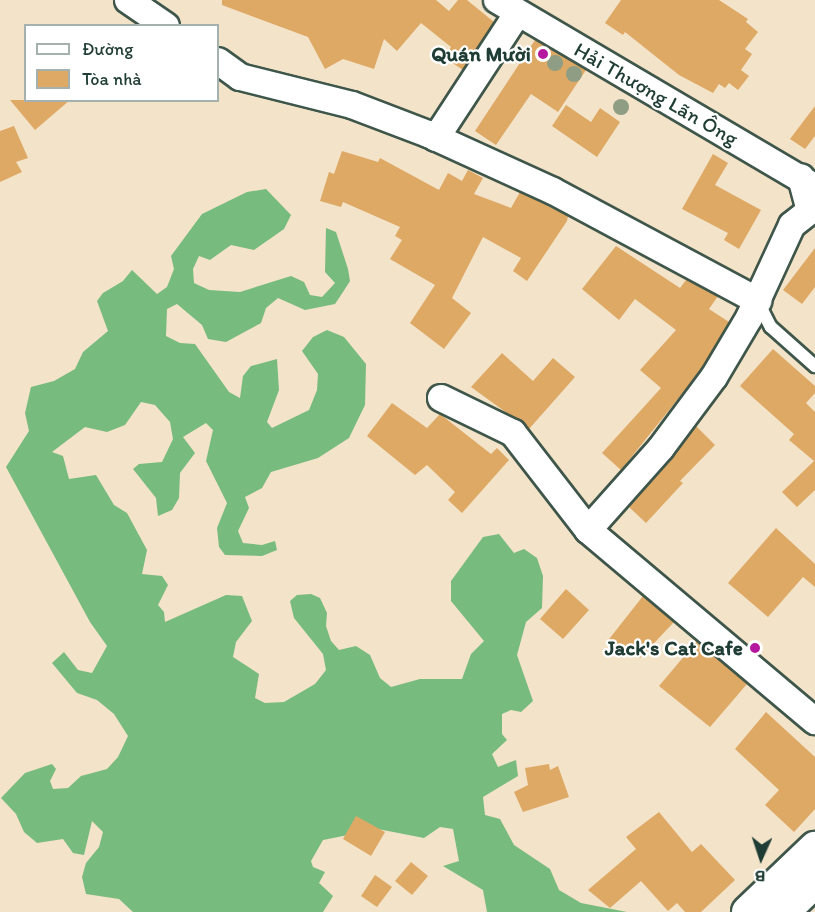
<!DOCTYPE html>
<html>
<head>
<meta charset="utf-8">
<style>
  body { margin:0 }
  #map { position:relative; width:815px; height:912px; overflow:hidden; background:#f3e3c9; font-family:Itim,sans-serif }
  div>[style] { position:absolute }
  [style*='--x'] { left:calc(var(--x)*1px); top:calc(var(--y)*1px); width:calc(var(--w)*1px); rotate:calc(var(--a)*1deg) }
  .forest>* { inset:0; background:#77bb7e }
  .building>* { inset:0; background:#dea964 }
  .roads { filter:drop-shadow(2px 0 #3f564a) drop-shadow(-2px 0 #3f564a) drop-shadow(0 2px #3f564a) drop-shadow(0 -2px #3f564a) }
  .service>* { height:12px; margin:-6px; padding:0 6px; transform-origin:6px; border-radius:6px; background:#fff }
  .minor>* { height:26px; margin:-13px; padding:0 13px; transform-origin:13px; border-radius:13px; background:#fff }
  .tertiary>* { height:32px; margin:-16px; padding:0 16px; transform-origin:16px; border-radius:16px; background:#fff }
  .trees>* { width:16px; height:16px; margin:-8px; border-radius:50%; background:#8e9d84 }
  .dots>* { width:16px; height:16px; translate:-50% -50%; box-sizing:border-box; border:3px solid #fff; border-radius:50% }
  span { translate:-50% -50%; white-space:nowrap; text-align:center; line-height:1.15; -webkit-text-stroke:4.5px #fff; paint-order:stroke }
  .poi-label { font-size:21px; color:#1f3d34; font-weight:700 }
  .right { translate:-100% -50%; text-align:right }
  .street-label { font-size:21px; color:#1f3d34 }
  .legend { position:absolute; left:24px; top:24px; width:195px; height:78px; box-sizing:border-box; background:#fff; border:2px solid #a5b1ae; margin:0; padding:8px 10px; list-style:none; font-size:18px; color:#1f3d34 }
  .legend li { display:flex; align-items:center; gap:12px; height:30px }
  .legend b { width:30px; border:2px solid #a5b1ae }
  .north { position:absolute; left:731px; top:828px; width:60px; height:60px; -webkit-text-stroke:4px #fff; paint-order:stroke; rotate:183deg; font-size:16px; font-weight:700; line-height:24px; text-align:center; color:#1f3d34 }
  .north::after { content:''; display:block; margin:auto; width:21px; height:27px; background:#1f3d34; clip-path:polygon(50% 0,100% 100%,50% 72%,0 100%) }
</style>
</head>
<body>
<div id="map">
  <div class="forest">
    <div style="clip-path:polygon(266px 189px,291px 215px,284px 229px,254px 250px,231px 245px,210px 260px,199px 256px,193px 269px,194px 283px,209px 290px,240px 292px,291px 276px,304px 282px,310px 295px,322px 297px,335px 283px,325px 272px,326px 228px,336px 232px,348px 269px,350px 281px,343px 292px,335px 304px,305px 310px,278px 298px,266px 308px,261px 323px,226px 342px,208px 339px,202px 325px,177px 304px,167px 309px,166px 336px,180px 343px,195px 344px,229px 392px,240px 398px,243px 376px,251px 366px,277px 359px,279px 390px,267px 422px,272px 428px,309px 410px,317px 390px,318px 374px,302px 351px,313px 337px,327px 330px,344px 337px,366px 364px,365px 405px,349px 438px,318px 458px,271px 472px,262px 488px,245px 497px,249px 508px,238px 531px,243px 543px,262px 545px,275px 541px,277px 550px,262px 556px,225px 555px,219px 547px,217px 528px,227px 503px,206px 461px,213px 430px,206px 423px,183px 437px,195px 453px,180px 473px,179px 498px,172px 510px,158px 516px,156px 498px,133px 469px,139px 464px,162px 462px,173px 439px,170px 422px,155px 405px,141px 402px,125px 425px,107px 432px,85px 427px,52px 452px,63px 456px,69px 479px,96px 475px,114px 505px,127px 513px,147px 550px,142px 574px,162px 576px,168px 585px,158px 605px,164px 612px,165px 622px,226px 595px,242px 596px,252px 621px,236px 642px,233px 657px,259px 674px,255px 698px,265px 703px,284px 702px,315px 684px,326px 670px,323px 654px,294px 618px,290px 601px,297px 595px,311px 594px,320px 598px,327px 613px,326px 626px,331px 641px,339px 650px,356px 646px,370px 655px,380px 678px,391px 687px,420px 679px,462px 679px,471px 654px,484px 641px,451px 601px,451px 581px,483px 537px,499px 534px,514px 553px,524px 549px,537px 558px,543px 576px,542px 608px,526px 622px,517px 655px,533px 701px,521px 712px,511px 710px,502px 714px,502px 734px,507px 740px,492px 754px,498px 767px,516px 760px,518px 776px,483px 797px,485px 815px,500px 819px,514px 845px,550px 869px,559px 890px,581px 903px,627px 912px,487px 912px,483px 890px,443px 866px,459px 861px,453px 829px,440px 827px,424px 838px,378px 829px,323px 840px,311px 861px,313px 867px,325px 872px,319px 883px,333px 896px,323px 912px,133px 912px,119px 899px,86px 894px,82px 877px,86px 863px,99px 847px,103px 832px,92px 821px,84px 855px,73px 853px,63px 839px,37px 843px,24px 832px,16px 814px,1px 798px,25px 773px,52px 764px,56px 769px,50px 781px,53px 789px,68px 788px,81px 776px,107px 769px,118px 757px,128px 736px,114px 714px,97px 700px,77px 693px,52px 663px,64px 652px,78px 670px,92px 673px,107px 646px,90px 622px,6px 467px,29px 431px,25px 413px,31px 387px,54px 381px,75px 369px,83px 352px,108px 331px,97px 301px,103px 293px,123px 281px,132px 270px,157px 294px,167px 287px,174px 269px,171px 256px,202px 214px,247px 192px)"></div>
  </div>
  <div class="building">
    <div style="clip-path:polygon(222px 0,436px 0,449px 11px,458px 0,467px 0,494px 22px,463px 70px,445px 58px,451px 47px,421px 23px,397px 51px,384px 39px,374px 69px,343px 59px,325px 69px,308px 37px,222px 5px)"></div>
    <div style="clip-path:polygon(621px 0,719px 0,748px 19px,746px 22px,758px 32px,745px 49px,752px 54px,741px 70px,749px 76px,738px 90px,729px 83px,725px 88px,719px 84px,713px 93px,679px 75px,625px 32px,623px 35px,605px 23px)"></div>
    <div style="clip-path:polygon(535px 40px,586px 70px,558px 112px,531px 94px,496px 145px,475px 131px)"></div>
    <div style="clip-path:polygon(10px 100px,70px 100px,35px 130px)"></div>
    <div style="clip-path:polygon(566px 105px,591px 122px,600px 108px,620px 122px,597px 157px,552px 126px)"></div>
    <div style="clip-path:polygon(815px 106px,815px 136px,805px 149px,790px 139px)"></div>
    <div style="clip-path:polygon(14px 126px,28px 158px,16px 162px,22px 172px,0 182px,0 131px)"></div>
    <div style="clip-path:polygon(342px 151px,378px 162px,380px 158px,439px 190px,448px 173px,462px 181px,468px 170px,483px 178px,474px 194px,511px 208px,520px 192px,568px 216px,567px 221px,527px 281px,513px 271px,521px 258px,483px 237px,452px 298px,471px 313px,444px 349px,410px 323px,435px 285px,390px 259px,402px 240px,395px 236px,400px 227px,343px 202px,341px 207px,320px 201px,329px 172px,334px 174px)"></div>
    <div style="clip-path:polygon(713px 154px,728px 163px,715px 185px,761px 210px,739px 249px,724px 240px,728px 233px,682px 209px)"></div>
    <div style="clip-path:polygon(616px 246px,680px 288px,686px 280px,718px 296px,709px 309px,729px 322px,702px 369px,621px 470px,602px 453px,661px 388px,640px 370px,676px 330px,635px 299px,619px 320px,582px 289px)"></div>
    <div style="clip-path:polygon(815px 248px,815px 287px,802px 304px,783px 290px)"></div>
    <div style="clip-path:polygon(773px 349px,815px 386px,815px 393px,806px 403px,815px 412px,815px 490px,797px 507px,782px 492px,814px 461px,789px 440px,794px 434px,740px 386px)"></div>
    <div style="clip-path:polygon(502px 353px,533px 381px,553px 358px,575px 377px,529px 429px,471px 387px)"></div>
    <div style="clip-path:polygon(392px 403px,427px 428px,440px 414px,491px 454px,497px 448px,509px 460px,462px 513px,448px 500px,455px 492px,427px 465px,415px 475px,367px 436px)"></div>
    <div style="clip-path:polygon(696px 426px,715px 445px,680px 481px,683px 483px,646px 523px,629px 507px)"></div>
    <div style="clip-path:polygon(776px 528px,815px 564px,815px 587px,803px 577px,768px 617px,728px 583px)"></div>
    <div style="clip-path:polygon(566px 589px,589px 610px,563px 639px,540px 619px)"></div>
    <div style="clip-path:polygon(643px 596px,674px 622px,640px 658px,630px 649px,622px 658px,606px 643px)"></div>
    <div style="clip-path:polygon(697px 641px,747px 684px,710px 727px,659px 686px)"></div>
    <div style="clip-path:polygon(766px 712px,815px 757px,815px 809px,794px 832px,765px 805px,779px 790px,735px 749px)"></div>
    <div style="clip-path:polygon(549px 764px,550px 770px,558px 766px,569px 797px,523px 812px,514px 792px,528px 785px,525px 768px)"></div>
    <div style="clip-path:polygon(659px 812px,692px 852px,701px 844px,735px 880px,701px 912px,685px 912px,677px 903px,668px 911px,641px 881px,610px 908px,588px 890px,636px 849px,626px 837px)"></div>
    <div style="clip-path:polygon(356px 816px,385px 832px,371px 856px,343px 839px)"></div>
    <div style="clip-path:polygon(411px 862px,428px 876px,412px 895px,395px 881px)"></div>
    <div style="clip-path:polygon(375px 875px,392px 887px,377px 907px,361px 896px)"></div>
  </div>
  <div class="roads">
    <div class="service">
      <div style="--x:758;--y:302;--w:28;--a:63"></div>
      <div style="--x:771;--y:327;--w:59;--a:41.6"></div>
    </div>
    <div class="minor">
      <div style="--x:128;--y:0;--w:46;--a:34.4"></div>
      <div style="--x:497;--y:0;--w:369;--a:30.5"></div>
      <div style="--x:218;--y:61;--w:27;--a:36"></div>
      <div style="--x:240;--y:77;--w:115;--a:14"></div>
      <div style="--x:352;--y:105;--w:81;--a:20.9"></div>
      <div style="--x:428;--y:134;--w:137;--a:24.5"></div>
      <div style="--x:553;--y:191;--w:233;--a:28.2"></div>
      <div style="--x:436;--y:138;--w:148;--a:-56.8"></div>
      <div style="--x:441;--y:398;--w:80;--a:25.9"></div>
      <div style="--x:513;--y:433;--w:123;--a:52.3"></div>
      <div style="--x:588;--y:530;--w:297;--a:40.1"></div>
      <div style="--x:588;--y:530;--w:110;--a:-48.3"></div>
      <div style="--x:661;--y:448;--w:89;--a:-53.3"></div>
      <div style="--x:714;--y:377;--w:69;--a:-59.3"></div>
      <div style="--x:749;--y:318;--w:102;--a:-65.2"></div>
      <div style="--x:792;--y:225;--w:23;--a:-38"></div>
      <div style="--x:810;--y:211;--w:35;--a:-105"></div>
    </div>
    <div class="tertiary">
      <div style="--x:748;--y:912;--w:93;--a:-43.7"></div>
      <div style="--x:783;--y:912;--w:45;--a:-44.1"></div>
    </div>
  </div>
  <div class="trees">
    <div style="left:555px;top:63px"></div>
    <div style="left:574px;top:74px"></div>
    <div style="left:621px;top:107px"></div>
  </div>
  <div class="dots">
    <div style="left:543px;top:54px;background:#b5179e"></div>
    <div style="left:755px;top:648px;background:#b5179e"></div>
  </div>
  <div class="poi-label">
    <span class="right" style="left:531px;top:54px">Quán Mười</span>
    <span class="right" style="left:743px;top:648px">Jack's Cat Cafe</span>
  </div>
  <div class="street-label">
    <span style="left:656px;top:94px;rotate:30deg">Hải Thượng Lãn Ông</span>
  </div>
  <ul class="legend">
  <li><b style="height:8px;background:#fff"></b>Đường</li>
  <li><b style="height:16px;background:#dea964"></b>Tòa nhà</li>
  </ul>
  <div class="north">B</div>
</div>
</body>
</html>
